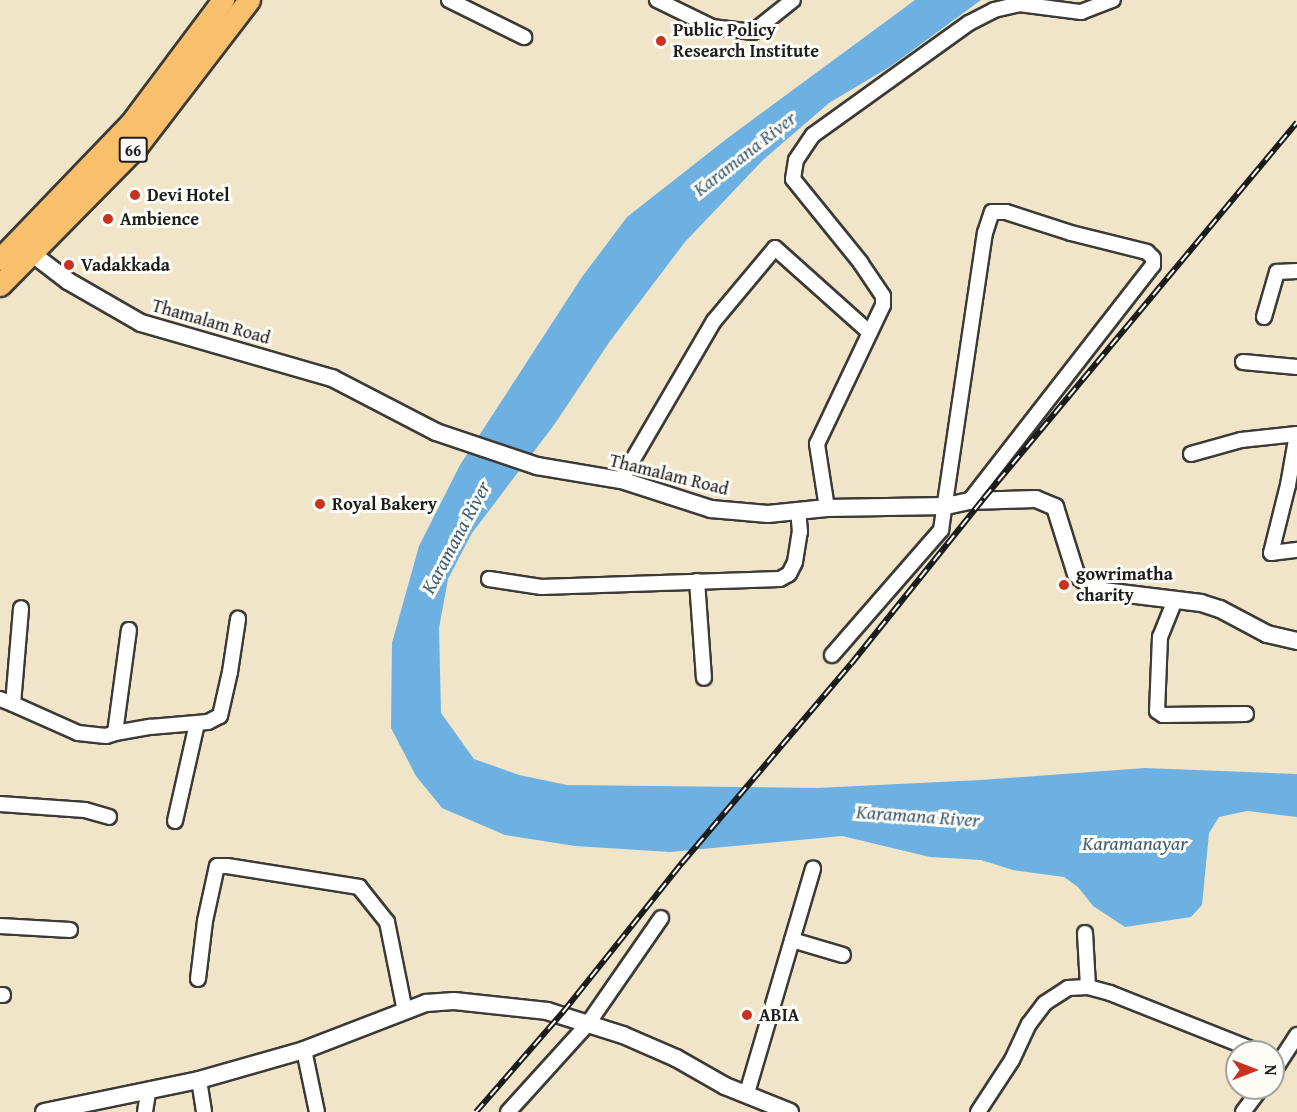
<!DOCTYPE html>
<html>
<head>
<meta charset="utf-8">
<style>
  body { margin:0 }
  #map { position:relative; width:1297px; height:1112px; overflow:hidden; background:#f0e5c9; font-family:"Gentium Book Plus",serif }
  div>[style] { position:absolute }
  [style*='--x'] { left:calc(var(--x)*1px); top:calc(var(--y)*1px); width:calc(var(--w)*1px); rotate:calc(var(--a)*1deg) }
  .water>* { inset:0; background:#6cb1e2 }
  .roads { filter:drop-shadow(2px 0 #3c3a36) drop-shadow(-2px 0 #3c3a36) drop-shadow(0 2px #3c3a36) drop-shadow(0 -2px #3c3a36) }
  .minor>* { height:14px; margin:-7px; padding:0 7px; transform-origin:7px; border-radius:7px; background:#fff }
  .tertiary>* { height:16px; margin:-8px; padding:0 8px; transform-origin:8px; border-radius:8px; background:#fff }
  .primary>* { height:21px; margin:-10.5px; padding:0 10.5px; transform-origin:10.5px; border-radius:10.5px; background:#f8bf6c }
  .rail>* { height:6px; margin-top:-3px; transform-origin:0; background:repeating-linear-gradient(90deg,#fdfcf7 0 11px,#1c1c1c 0 22px); box-sizing:border-box; border-block:2px solid #1c1c1c }
  .dots>* { width:16px; height:16px; translate:-50% -50%; box-sizing:border-box; border:3px solid #fdfcf7; border-radius:50% }
  span { translate:-50% -50%; white-space:nowrap; text-align:center; line-height:1.15; -webkit-text-stroke:6px #fdfcf7; paint-order:stroke }
  .shield-label span { padding:2px 4px; background:#fdfcf7; border:2px solid; border-radius:4px; -webkit-text-stroke-width:0 }
  .shield-label { font-size:16px; color:#1c1c1c; font-weight:700 }
  .poi-label { font-size:18px; color:#1c1c1c; font-weight:700 }
  .left { translate:0 -50%; text-align:left }
  .street-label { font-size:18px; color:#1c1c1c }
  .water-label { font-size:20px; color:#405f75; font-style:italic }
  .north { position:absolute; left:1225px; top:1040px; width:60px; height:60px; box-sizing:border-box; background:#fdfcf7; border:2px solid #a3a29f; border-radius:50%; rotate:90deg; font-size:16px; font-weight:700; line-height:24px; text-align:center; color:#1c1c1c }
  .north::after { content:''; display:block; margin:auto; width:21px; height:27px; background:#c8321e; clip-path:polygon(50% 0,100% 100%,50% 72%,0 100%) }
</style>
</head>
<body>
<div id="map">
  <div class="water">
    <div style="clip-path:polygon(915px 0,981px 0,891px 66px,829px 103px,763px 160px,685px 242px,610px 341px,554px 425px,472px 533px,448px 579px,439px 628px,441px 713px,474px 759px,519px 775px,567px 785px,817px 788px,980px 780px,1145px 768px,1297px 774px,1297px 817px,1247px 811px,1219px 817px,1209px 833px,1202px 905px,1191px 917px,1125px 927px,1093px 906px,1078px 887px,1064px 877px,1013px 870px,981px 860px,930px 857px,842px 836px,670px 852px,575px 846px,505px 835px,442px 808px,416px 776px,391px 728px,392px 643px,419px 546px,460px 465px,582px 277px,627px 217px,729px 137px)"></div>
  </div>
  <div class="roads">
    <div class="minor">
      <div style="--x:449;--y:0;--w:84;--a:26.3"></div>
      <div style="--x:657;--y:0;--w:61;--a:26.1"></div>
      <div style="--x:712;--y:27;--w:41;--a:7"></div>
      <div style="--x:753;--y:32;--w:51;--a:-38.7"></div>
      <div style="--x:1264;--y:317;--w:47;--a:-73.9"></div>
      <div style="--x:1277;--y:272;--w:20;--a:-3"></div>
      <div style="--x:1243;--y:362;--w:54;--a:5.3"></div>
      <div style="--x:1297;--y:434;--w:52;--a:100"></div>
      <div style="--x:1288;--y:485;--w:70;--a:104"></div>
      <div style="--x:1271;--y:553;--w:26;--a:-7"></div>
      <div style="--x:1191;--y:454;--w:52;--a:-15.6"></div>
      <div style="--x:1241;--y:440;--w:56;--a:-6.1"></div>
      <div style="--x:621;--y:480;--w:184;--a:-59.7"></div>
      <div style="--x:714;--y:321;--w:95;--a:-50.1"></div>
      <div style="--x:775;--y:248;--w:127;--a:41.8"></div>
      <div style="--x:827;--y:508;--w:65;--a:-98.9"></div>
      <div style="--x:817;--y:444;--w:154;--a:-64.6"></div>
      <div style="--x:883;--y:305;--w:9;--a:-90"></div>
      <div style="--x:883;--y:296;--w:40;--a:-124"></div>
      <div style="--x:861;--y:263;--w:108;--a:-129"></div>
      <div style="--x:793;--y:179;--w:19;--a:-81"></div>
      <div style="--x:796;--y:160;--w:30;--a:-56"></div>
      <div style="--x:813;--y:135;--w:192;--a:-35.7"></div>
      <div style="--x:969;--y:23;--w:28;--a:-27"></div>
      <div style="--x:994;--y:10;--w:26;--a:-13"></div>
      <div style="--x:1019;--y:4;--w:63;--a:7.4"></div>
      <div style="--x:1081;--y:12;--w:34;--a:-21"></div>
      <div style="--x:489;--y:579;--w:53;--a:8.7"></div>
      <div style="--x:541;--y:587;--w:239;--a:-1.9"></div>
      <div style="--x:780;--y:579;--w:10;--a:-29"></div>
      <div style="--x:789;--y:574;--w:13;--a:-63"></div>
      <div style="--x:795;--y:562;--w:30;--a:-81"></div>
      <div style="--x:800;--y:532;--w:22;--a:-95"></div>
      <div style="--x:697;--y:581;--w:97;--a:85.9"></div>
      <div style="--x:1175;--y:600;--w:40;--a:112"></div>
      <div style="--x:1160;--y:637;--w:74;--a:92.3"></div>
      <div style="--x:1157;--y:711;--w:7;--a:34"></div>
      <div style="--x:1163;--y:715;--w:83;--a:-0.7"></div>
      <div style="--x:832;--y:655;--w:166;--a:-48.9"></div>
      <div style="--x:941;--y:530;--w:300;--a:-81.6"></div>
      <div style="--x:985;--y:233;--w:22;--a:-72"></div>
      <div style="--x:992;--y:212;--w:14;--a:0"></div>
      <div style="--x:1006;--y:212;--w:68;--a:17.9"></div>
      <div style="--x:1071;--y:233;--w:78;--a:14"></div>
      <div style="--x:1147;--y:252;--w:8;--a:45"></div>
      <div style="--x:1153;--y:258;--w:7;--a:90"></div>
      <div style="--x:1153;--y:265;--w:299;--a:127.9"></div>
      <div style="--x:0;--y:699;--w:14;--a:21"></div>
      <div style="--x:13;--y:704;--w:96;--a:-85.2"></div>
      <div style="--x:13;--y:704;--w:71;--a:24"></div>
      <div style="--x:78;--y:733;--w:28;--a:6"></div>
      <div style="--x:106;--y:736;--w:9;--a:-18"></div>
      <div style="--x:115;--y:733;--w:104;--a:-82.3"></div>
      <div style="--x:115;--y:733;--w:36;--a:-10"></div>
      <div style="--x:150;--y:727;--w:58;--a:-4.9"></div>
      <div style="--x:208;--y:722;--w:13;--a:-27"></div>
      <div style="--x:220;--y:716;--w:45;--a:-77.2"></div>
      <div style="--x:230;--y:672;--w:54;--a:-81.4"></div>
      <div style="--x:0;--y:804;--w:85;--a:4"></div>
      <div style="--x:85;--y:810;--w:25;--a:16"></div>
      <div style="--x:175;--y:821;--w:100;--a:-77.3"></div>
      <div style="--x:0;--y:926;--w:70;--a:3.3"></div>
      <div style="--x:1085;--y:933;--w:54;--a:86.8"></div>
      <div style="--x:792;--y:940;--w:53;--a:16.4"></div>
      <div style="--x:198;--y:979;--w:58;--a:-83.1"></div>
      <div style="--x:205;--y:921;--w:56;--a:-77.7"></div>
      <div style="--x:217;--y:866;--w:10;--a:0"></div>
      <div style="--x:227;--y:866;--w:134;--a:9"></div>
      <div style="--x:359;--y:887;--w:45;--a:51.3"></div>
      <div style="--x:387;--y:922;--w:91;--a:78.6"></div>
      <div style="--x:0;--y:995;--w:3;--a:0"></div>
      <div style="--x:304;--y:1050;--w:63;--a:78.2"></div>
      <div style="--x:1277;--y:1066;--w:37;--a:-57"></div>
      <div style="--x:199;--y:1080;--w:32;--a:81"></div>
      <div style="--x:747;--y:1093;--w:234;--a:-73.6"></div>
      <div style="--x:145;--y:1112;--w:20;--a:-81"></div>
      <div style="--x:508;--y:1112;--w:118;--a:-47.8"></div>
      <div style="--x:587;--y:1025;--w:130;--a:-55.3"></div>
      <div style="--x:978;--y:1112;--w:62;--a:-56.8"></div>
      <div style="--x:1012;--y:1060;--w:40;--a:-65"></div>
      <div style="--x:1029;--y:1024;--w:26;--a:-53"></div>
      <div style="--x:1045;--y:1003;--w:27;--a:-33"></div>
      <div style="--x:1068;--y:988;--w:20;--a:-3"></div>
      <div style="--x:1088;--y:987;--w:23;--a:15"></div>
      <div style="--x:1110;--y:993;--w:160;--a:21.6"></div>
      <div style="--x:1243;--y:1112;--w:30;--a:-53"></div>
    </div>
    <div class="tertiary">
      <div style="--x:22;--y:246;--w:58;--a:37.3"></div>
      <div style="--x:68;--y:281;--w:84;--a:29.9"></div>
      <div style="--x:141;--y:323;--w:199;--a:16.1"></div>
      <div style="--x:332;--y:378;--w:117;--a:27.4"></div>
      <div style="--x:436;--y:432;--w:107;--a:18.6"></div>
      <div style="--x:537;--y:466;--w:85;--a:9.5"></div>
      <div style="--x:621;--y:480;--w:95;--a:17.9"></div>
      <div style="--x:711;--y:509;--w:57;--a:5"></div>
      <div style="--x:768;--y:514;--w:59;--a:-5.8"></div>
      <div style="--x:827;--y:508;--w:119;--a:-1"></div>
      <div style="--x:946;--y:506;--w:24;--a:-12"></div>
      <div style="--x:969;--y:501;--w:67;--a:-1.7"></div>
      <div style="--x:1036;--y:499;--w:21;--a:23"></div>
      <div style="--x:1055;--y:507;--w:70;--a:72.6"></div>
      <div style="--x:1076;--y:574;--w:17;--a:40"></div>
      <div style="--x:1089;--y:585;--w:15;--a:23"></div>
      <div style="--x:1103;--y:591;--w:99;--a:7"></div>
      <div style="--x:1201;--y:603;--w:20;--a:18"></div>
      <div style="--x:1220;--y:609;--w:53;--a:28"></div>
      <div style="--x:1267;--y:634;--w:31;--a:13"></div>
      <div style="--x:44;--y:1112;--w:158;--a:-11.7"></div>
      <div style="--x:199;--y:1080;--w:109;--a:-15.9"></div>
      <div style="--x:304;--y:1050;--w:131;--a:-21.1"></div>
      <div style="--x:426;--y:1003;--w:28;--a:-4"></div>
      <div style="--x:454;--y:1001;--w:94;--a:6.1"></div>
      <div style="--x:547;--y:1011;--w:80;--a:17.5"></div>
      <div style="--x:623;--y:1035;--w:58;--a:23.5"></div>
      <div style="--x:676;--y:1058;--w:56;--a:29.7"></div>
      <div style="--x:725;--y:1086;--w:70;--a:21.8"></div>
    </div>
    <div class="primary">
      <div style="--x:0;--y:259;--w:189;--a:-46.1"></div>
      <div style="--x:131;--y:123;--w:154;--a:-53.2"></div>
      <div style="--x:0;--y:285;--w:195;--a:-45.4"></div>
      <div style="--x:137;--y:146;--w:184;--a:-52.5"></div>
    </div>
  </div>
  <div class="rail">
    <div style="--x:476;--y:1112;--w:133;--a:-49"></div>
    <div style="--x:563;--y:1012;--w:191;--a:-51.4"></div>
    <div style="--x:682;--y:863;--w:261;--a:-49.7"></div>
    <div style="--x:851;--y:664;--w:213;--a:-51.3"></div>
    <div style="--x:984;--y:498;--w:489;--a:-50.2"></div>
  </div>
  <div class="dots">
    <div style="left:661px;top:41px;background:#c8321e"></div>
    <div style="left:135px;top:195px;background:#c8321e"></div>
    <div style="left:108px;top:219px;background:#c8321e"></div>
    <div style="left:69px;top:265px;background:#c8321e"></div>
    <div style="left:320px;top:504px;background:#c8321e"></div>
    <div style="left:1064px;top:585px;background:#c8321e"></div>
    <div style="left:747px;top:1015px;background:#c8321e"></div>
  </div>
  <div class="shield-label">
    <span style="left:133px;top:150px">66</span>
  </div>
  <div class="poi-label">
    <span class="left" style="left:673px;top:41px">Public Policy<br>Research Institute</span>
    <span class="left" style="left:147px;top:195px">Devi Hotel</span>
    <span class="left" style="left:120px;top:219px">Ambience</span>
    <span class="left" style="left:81px;top:265px">Vadakkada</span>
    <span class="left" style="left:332px;top:504px">Royal Bakery</span>
    <span class="left" style="left:1076px;top:585px">gowrimatha<br>charity</span>
    <span class="left" style="left:759px;top:1015px">ABIA</span>
  </div>
  <div class="street-label">
    <span style="left:211px;top:322px;rotate:16deg">Thamalam Road</span>
    <span style="left:669px;top:475px;rotate:14deg">Thamalam Road</span>
  </div>
  <div class="water-label">
    <span style="left:744px;top:153px;rotate:-38deg">Karamana River</span>
    <span style="left:455px;top:537px;rotate:-62deg">Karamana River</span>
    <span style="left:918px;top:815px;rotate:4deg">Karamana River</span>
    <span style="left:1135px;top:842px">Karamanayar</span>
  </div>
  <div class="north">N</div>
</div>
</body>
</html>
